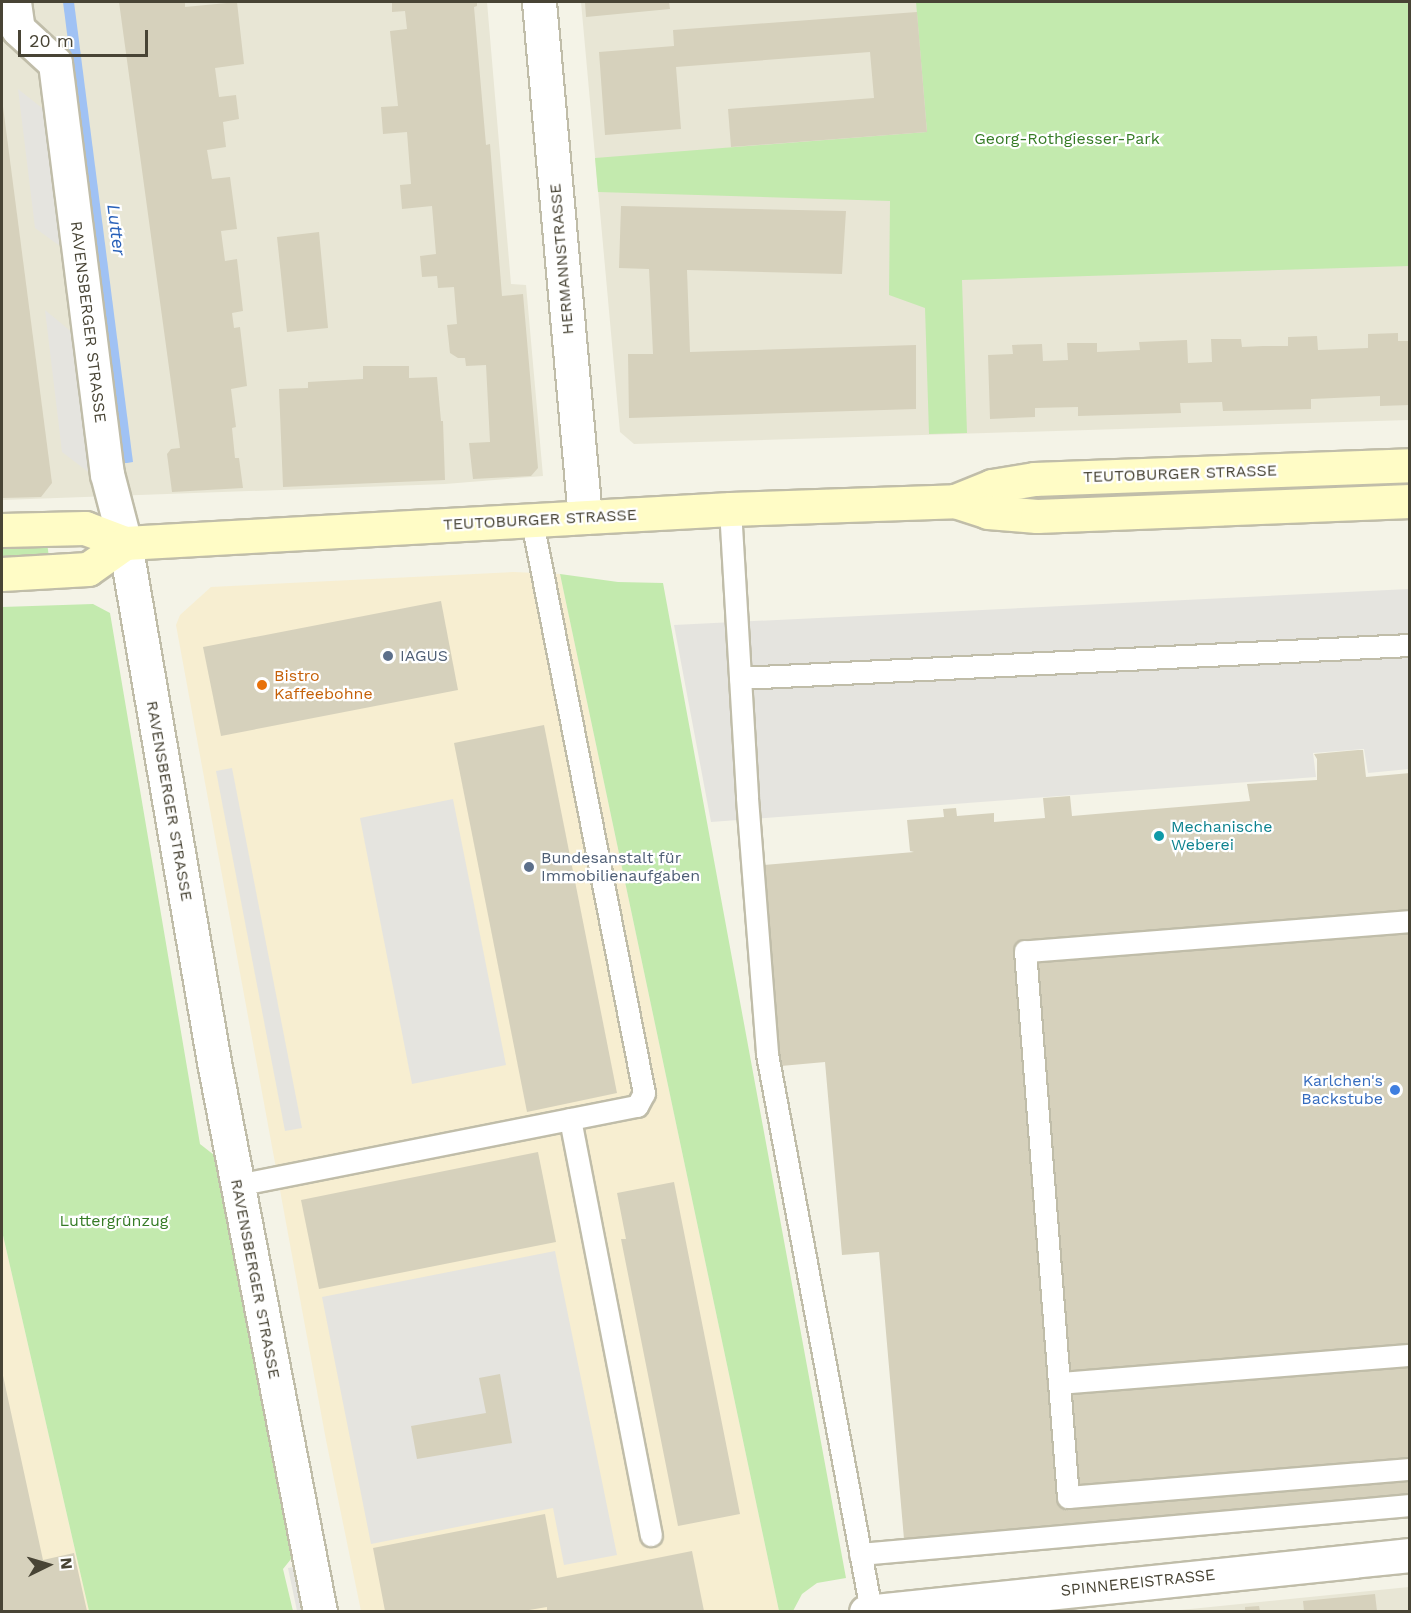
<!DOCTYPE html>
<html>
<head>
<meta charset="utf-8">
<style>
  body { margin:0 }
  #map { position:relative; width:1411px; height:1613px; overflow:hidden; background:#f4f3e7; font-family:"Work Sans",sans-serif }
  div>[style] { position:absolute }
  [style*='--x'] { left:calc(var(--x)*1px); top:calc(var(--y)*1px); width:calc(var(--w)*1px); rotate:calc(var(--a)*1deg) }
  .residential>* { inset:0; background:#e8e6d5 }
  .commercial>* { inset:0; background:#f7eed1 }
  .green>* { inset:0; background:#c3eaae }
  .parking>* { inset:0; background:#e5e4df }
  .water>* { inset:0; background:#a0c2f4 }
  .building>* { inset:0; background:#d6d1bc }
  .roads { filter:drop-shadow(2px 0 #c0bda9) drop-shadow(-2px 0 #c0bda9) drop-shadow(0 2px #c0bda9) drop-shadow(0 -2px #c0bda9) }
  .lane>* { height:21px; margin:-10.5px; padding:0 10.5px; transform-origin:10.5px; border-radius:10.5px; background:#fff }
  .street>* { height:33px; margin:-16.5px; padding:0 16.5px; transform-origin:16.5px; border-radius:16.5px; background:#fff }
  .secondary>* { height:33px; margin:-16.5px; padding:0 16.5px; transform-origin:16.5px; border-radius:16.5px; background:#fffcc6 }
  .dots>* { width:16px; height:16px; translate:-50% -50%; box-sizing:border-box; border:3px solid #fff; border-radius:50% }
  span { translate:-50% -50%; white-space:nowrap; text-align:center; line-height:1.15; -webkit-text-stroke:4.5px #fff; paint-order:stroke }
  .park-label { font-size:16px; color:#367c26 }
  .street-label { font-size:16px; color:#484435 }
  .service-label { font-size:16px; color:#4e5e75 }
  .left { translate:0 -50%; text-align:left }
  .food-label { font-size:16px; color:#c56008 }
  .culture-label { font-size:16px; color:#0d838f }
  .shop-label { font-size:16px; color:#366cbe }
  .right { translate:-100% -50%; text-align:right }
  .water-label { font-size:18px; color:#2961b9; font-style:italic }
  .frame { position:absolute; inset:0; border:3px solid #484435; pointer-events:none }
  .north { position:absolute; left:18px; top:1535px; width:60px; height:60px; -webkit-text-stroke:4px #fff; paint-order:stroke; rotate:85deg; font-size:16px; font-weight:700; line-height:24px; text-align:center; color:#484435 }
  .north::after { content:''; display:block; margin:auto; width:21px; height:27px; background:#484435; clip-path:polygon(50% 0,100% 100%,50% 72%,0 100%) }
  .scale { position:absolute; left:18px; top:30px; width:130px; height:27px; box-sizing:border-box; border:3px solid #484435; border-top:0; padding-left:8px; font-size:18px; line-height:21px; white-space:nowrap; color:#484435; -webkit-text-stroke:4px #fff; paint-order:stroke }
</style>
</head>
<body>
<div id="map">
  <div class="residential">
    <div style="clip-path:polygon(2px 2px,487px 2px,511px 284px,526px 285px,543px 476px,445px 484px,2px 500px)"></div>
    <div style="clip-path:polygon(581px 2px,1409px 2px,1409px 420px,634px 444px,620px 432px)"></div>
    <div style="clip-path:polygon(1409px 1587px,1409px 1611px,1171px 1611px)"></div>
  </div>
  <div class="commercial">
    <div style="clip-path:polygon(513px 572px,560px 574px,779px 1611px,361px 1611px,326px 1440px,176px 625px,180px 615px,211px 587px)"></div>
    <div style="clip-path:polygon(2px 1231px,89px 1611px,2px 1611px)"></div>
  </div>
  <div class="green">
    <div style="clip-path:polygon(916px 2px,1409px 2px,1409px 266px,962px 280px,967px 433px,929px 434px,925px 308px,889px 295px,890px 201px,598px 192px,595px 158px,927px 132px)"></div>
    <div style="clip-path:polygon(47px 542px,49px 558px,2px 560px,2px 544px)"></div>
    <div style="clip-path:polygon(560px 574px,618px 582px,663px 583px,846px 1578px,817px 1583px,802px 1594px,793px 1611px,779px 1611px)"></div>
    <div style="clip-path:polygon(93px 604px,110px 613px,200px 1144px,214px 1155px,295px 1554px,283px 1569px,293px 1611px,89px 1611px,2px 1231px,2px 607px)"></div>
  </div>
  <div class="parking">
    <div style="clip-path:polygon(18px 89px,47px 112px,64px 249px,35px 228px)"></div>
    <div style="clip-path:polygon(45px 310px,74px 334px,91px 474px,62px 452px)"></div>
    <div style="clip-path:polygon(1409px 589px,1409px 769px,1368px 773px,1364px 749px,1313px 753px,1316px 777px,711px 822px,674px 625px)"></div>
    <div style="clip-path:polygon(232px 768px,302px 1128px,285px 1131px,216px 771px)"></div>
    <div style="clip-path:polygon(453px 799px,506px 1065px,412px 1084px,360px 818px)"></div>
    <div style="clip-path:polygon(555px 1251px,617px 1555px,564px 1565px,553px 1508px,371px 1544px,322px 1297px)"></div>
    <div style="clip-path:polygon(300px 1566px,310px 1611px,297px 1611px,288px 1568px)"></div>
  </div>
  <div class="water">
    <div style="clip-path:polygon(63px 2px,74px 2px,133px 462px,127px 463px,122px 463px)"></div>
  </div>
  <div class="building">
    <div style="clip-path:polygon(119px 2px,185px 2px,185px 7px,237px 2px,244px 64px,215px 68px,219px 97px,236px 95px,239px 119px,223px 122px,226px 147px,207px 150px,212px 179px,230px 177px,237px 229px,221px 231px,225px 261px,237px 259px,243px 311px,232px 313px,234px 328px,240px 327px,247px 386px,231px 389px,236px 427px,232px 428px,235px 458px,239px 458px,243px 488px,172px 492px,167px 454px,171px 449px,180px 448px)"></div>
    <div style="clip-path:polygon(392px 2px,477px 2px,477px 6px,474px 7px,486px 145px,490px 144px,502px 296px,523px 294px,538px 468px,531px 476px,473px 479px,469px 443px,490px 442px,486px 365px,466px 366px,465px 358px,458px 358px,450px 353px,447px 325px,457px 324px,454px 287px,438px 288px,437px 276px,422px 277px,420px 256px,436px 254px,432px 206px,402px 209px,400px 185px,411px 184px,407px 132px,383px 134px,381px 107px,398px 106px,390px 31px,407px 29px,405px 11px,392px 12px)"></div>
    <div style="clip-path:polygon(585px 2px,669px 2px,670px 9px,586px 17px)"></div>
    <div style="clip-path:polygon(917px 12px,927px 132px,731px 147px,728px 109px,874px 98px,870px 52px,676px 67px,681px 129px,605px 135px,599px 52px,674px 46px,673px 30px)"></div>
    <div style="clip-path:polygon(2px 99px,52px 483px,41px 497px,2px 498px)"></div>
    <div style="clip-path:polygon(621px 206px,846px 211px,842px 274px,687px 270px,690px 352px,916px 345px,916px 409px,629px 418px,628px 354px,653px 354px,649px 269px,619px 268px)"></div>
    <div style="clip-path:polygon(319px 232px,328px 328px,287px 332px,277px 237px)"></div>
    <div style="clip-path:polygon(1398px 333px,1398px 341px,1410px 341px,1410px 405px,1380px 406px,1380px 396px,1311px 399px,1311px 409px,1223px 411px,1222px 402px,1180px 403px,1181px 413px,1078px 416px,1078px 407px,1035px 408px,1035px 417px,990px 419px,988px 355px,1013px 354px,1012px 345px,1042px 344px,1043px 361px,1068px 360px,1067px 343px,1097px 343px,1097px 352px,1140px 350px,1139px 342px,1187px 340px,1188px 363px,1212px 362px,1211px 339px,1241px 339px,1242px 347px,1263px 346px,1288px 346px,1288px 337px,1317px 336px,1318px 350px,1368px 348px,1368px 334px)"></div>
    <div style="clip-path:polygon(363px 366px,409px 366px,409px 378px,437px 377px,441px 421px,443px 421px,445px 480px,283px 487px,279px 389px,308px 388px,308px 382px,363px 379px)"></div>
    <div style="clip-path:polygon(441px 601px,458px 690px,221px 736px,203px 647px)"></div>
    <div style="clip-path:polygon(544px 725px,617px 1093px,527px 1112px,454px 743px)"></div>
    <div style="clip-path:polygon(1358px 750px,1363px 750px,1366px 777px,1410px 773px,1410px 1495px,904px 1539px,879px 1252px,842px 1255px,825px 1062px,781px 1066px,764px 865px,914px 852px,910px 851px,907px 820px,944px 817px,943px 809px,956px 808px,957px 816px,994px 813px,994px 822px,1045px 818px,1043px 798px,1070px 796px,1072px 816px,1250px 801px,1247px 784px,1317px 780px,1317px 759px,1314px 754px)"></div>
    <div style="clip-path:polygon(538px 1152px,556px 1242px,319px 1289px,301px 1200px)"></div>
    <div style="clip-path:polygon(674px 1182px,740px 1514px,678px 1526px,621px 1239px,626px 1239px,617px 1193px)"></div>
    <div style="clip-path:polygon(2px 1371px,43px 1560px,74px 1553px,87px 1611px,2px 1611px)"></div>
    <div style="clip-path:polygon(500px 1374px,512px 1443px,417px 1459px,411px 1426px,486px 1413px,479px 1378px)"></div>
    <div style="clip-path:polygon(545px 1514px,557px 1578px,692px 1551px,704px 1611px,547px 1611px,547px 1607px,523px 1611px,385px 1611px,373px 1548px)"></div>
    <div style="clip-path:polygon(1375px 1594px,1377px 1611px,1304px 1611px,1303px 1601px)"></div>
    <div style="clip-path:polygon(1259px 1606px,1260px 1611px,1245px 1611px,1245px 1607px)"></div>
  </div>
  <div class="roads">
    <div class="lane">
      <div style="--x:730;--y:509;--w:289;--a:86.6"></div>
      <div style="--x:747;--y:798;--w:257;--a:85.5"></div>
      <div style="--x:767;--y:1054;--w:566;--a:79.41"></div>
      <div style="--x:740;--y:678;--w:671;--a:-2.82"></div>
      <div style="--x:1410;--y:921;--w:386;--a:175.5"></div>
      <div style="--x:1025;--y:951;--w:548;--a:85.5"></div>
      <div style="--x:1068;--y:1497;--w:343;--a:-4.7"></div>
      <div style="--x:570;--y:1119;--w:424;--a:79"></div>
      <div style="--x:237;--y:1185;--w:408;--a:-11.2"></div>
      <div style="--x:637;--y:1106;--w:15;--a:-62"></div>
      <div style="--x:644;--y:1093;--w:583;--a:-101.08"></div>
      <div style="--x:1059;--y:1383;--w:352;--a:-4.6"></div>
      <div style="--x:860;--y:1554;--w:552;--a:-5.09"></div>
    </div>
    <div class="street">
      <div style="--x:14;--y:2;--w:27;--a:82"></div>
      <div style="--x:18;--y:29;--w:50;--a:42.6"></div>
      <div style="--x:55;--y:63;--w:414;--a:82.8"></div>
      <div style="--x:107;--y:474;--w:71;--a:75.4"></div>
      <div style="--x:125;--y:543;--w:527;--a:80.27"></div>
      <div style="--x:214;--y:1062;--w:560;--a:79.09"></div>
      <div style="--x:539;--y:2;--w:517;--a:84.9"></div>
      <div style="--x:866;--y:1612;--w:547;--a:-5.98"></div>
    </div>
    <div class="secondary">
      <div style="--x:955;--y:501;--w:40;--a:-22"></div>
      <div style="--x:992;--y:486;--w:43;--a:-9.5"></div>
      <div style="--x:1034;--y:479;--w:376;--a:-2.1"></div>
      <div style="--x:2;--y:530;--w:83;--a:-1.4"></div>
      <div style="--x:85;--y:528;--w:43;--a:20.6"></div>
      <div style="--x:125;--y:543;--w:606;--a:-3.22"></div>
      <div style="--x:730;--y:509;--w:225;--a:-2"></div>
      <div style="--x:955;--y:501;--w:35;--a:18"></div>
      <div style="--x:988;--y:512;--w:49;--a:4.7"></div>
      <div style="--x:1037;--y:516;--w:373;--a:-2.3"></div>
      <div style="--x:2;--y:574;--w:86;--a:-3.3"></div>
      <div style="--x:88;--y:569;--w:45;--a:-35.1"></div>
    </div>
  </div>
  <div class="dots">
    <div style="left:388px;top:656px;background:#5c6f8a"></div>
    <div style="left:262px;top:685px;background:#e8710a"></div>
    <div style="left:1159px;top:836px;background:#0f9aa8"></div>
    <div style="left:529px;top:867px;background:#5c6f8a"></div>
    <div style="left:1395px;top:1090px;background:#3f7fe0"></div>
  </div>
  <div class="park-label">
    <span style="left:1067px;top:139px">Georg-Rothgiesser-Park</span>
    <span style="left:114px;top:1221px">Luttergrünzug</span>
  </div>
  <div class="street-label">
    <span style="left:562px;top:259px;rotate:-95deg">HERMANNSTRASSE</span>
    <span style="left:88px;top:322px;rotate:83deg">RAVENSBERGER STRASSE</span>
    <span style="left:1180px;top:474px;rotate:-2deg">TEUTOBURGER STRASSE</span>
    <span style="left:540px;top:520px;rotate:-3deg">TEUTOBURGER STRASSE</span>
    <span style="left:169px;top:801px;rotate:80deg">RAVENSBERGER STRASSE</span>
    <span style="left:255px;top:1279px;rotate:79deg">RAVENSBERGER STRASSE</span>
    <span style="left:1138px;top:1583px;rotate:-6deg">SPINNEREISTRASSE</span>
  </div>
  <div class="service-label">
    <span class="left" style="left:400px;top:656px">IAGUS</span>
    <span class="left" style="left:541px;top:867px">Bundesanstalt für<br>Immobilienaufgaben</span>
  </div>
  <div class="food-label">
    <span class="left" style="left:274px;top:685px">Bistro<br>Kaffeebohne</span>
  </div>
  <div class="culture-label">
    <span class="left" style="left:1171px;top:836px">Mechanische<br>Weberei</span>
  </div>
  <div class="shop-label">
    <span class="right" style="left:1383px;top:1090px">Karlchen's<br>Backstube</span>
  </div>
  <div class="water-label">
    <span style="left:116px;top:230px;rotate:83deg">Lutter</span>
  </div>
  <div class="frame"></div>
  <div class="north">N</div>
  <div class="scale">20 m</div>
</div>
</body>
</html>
